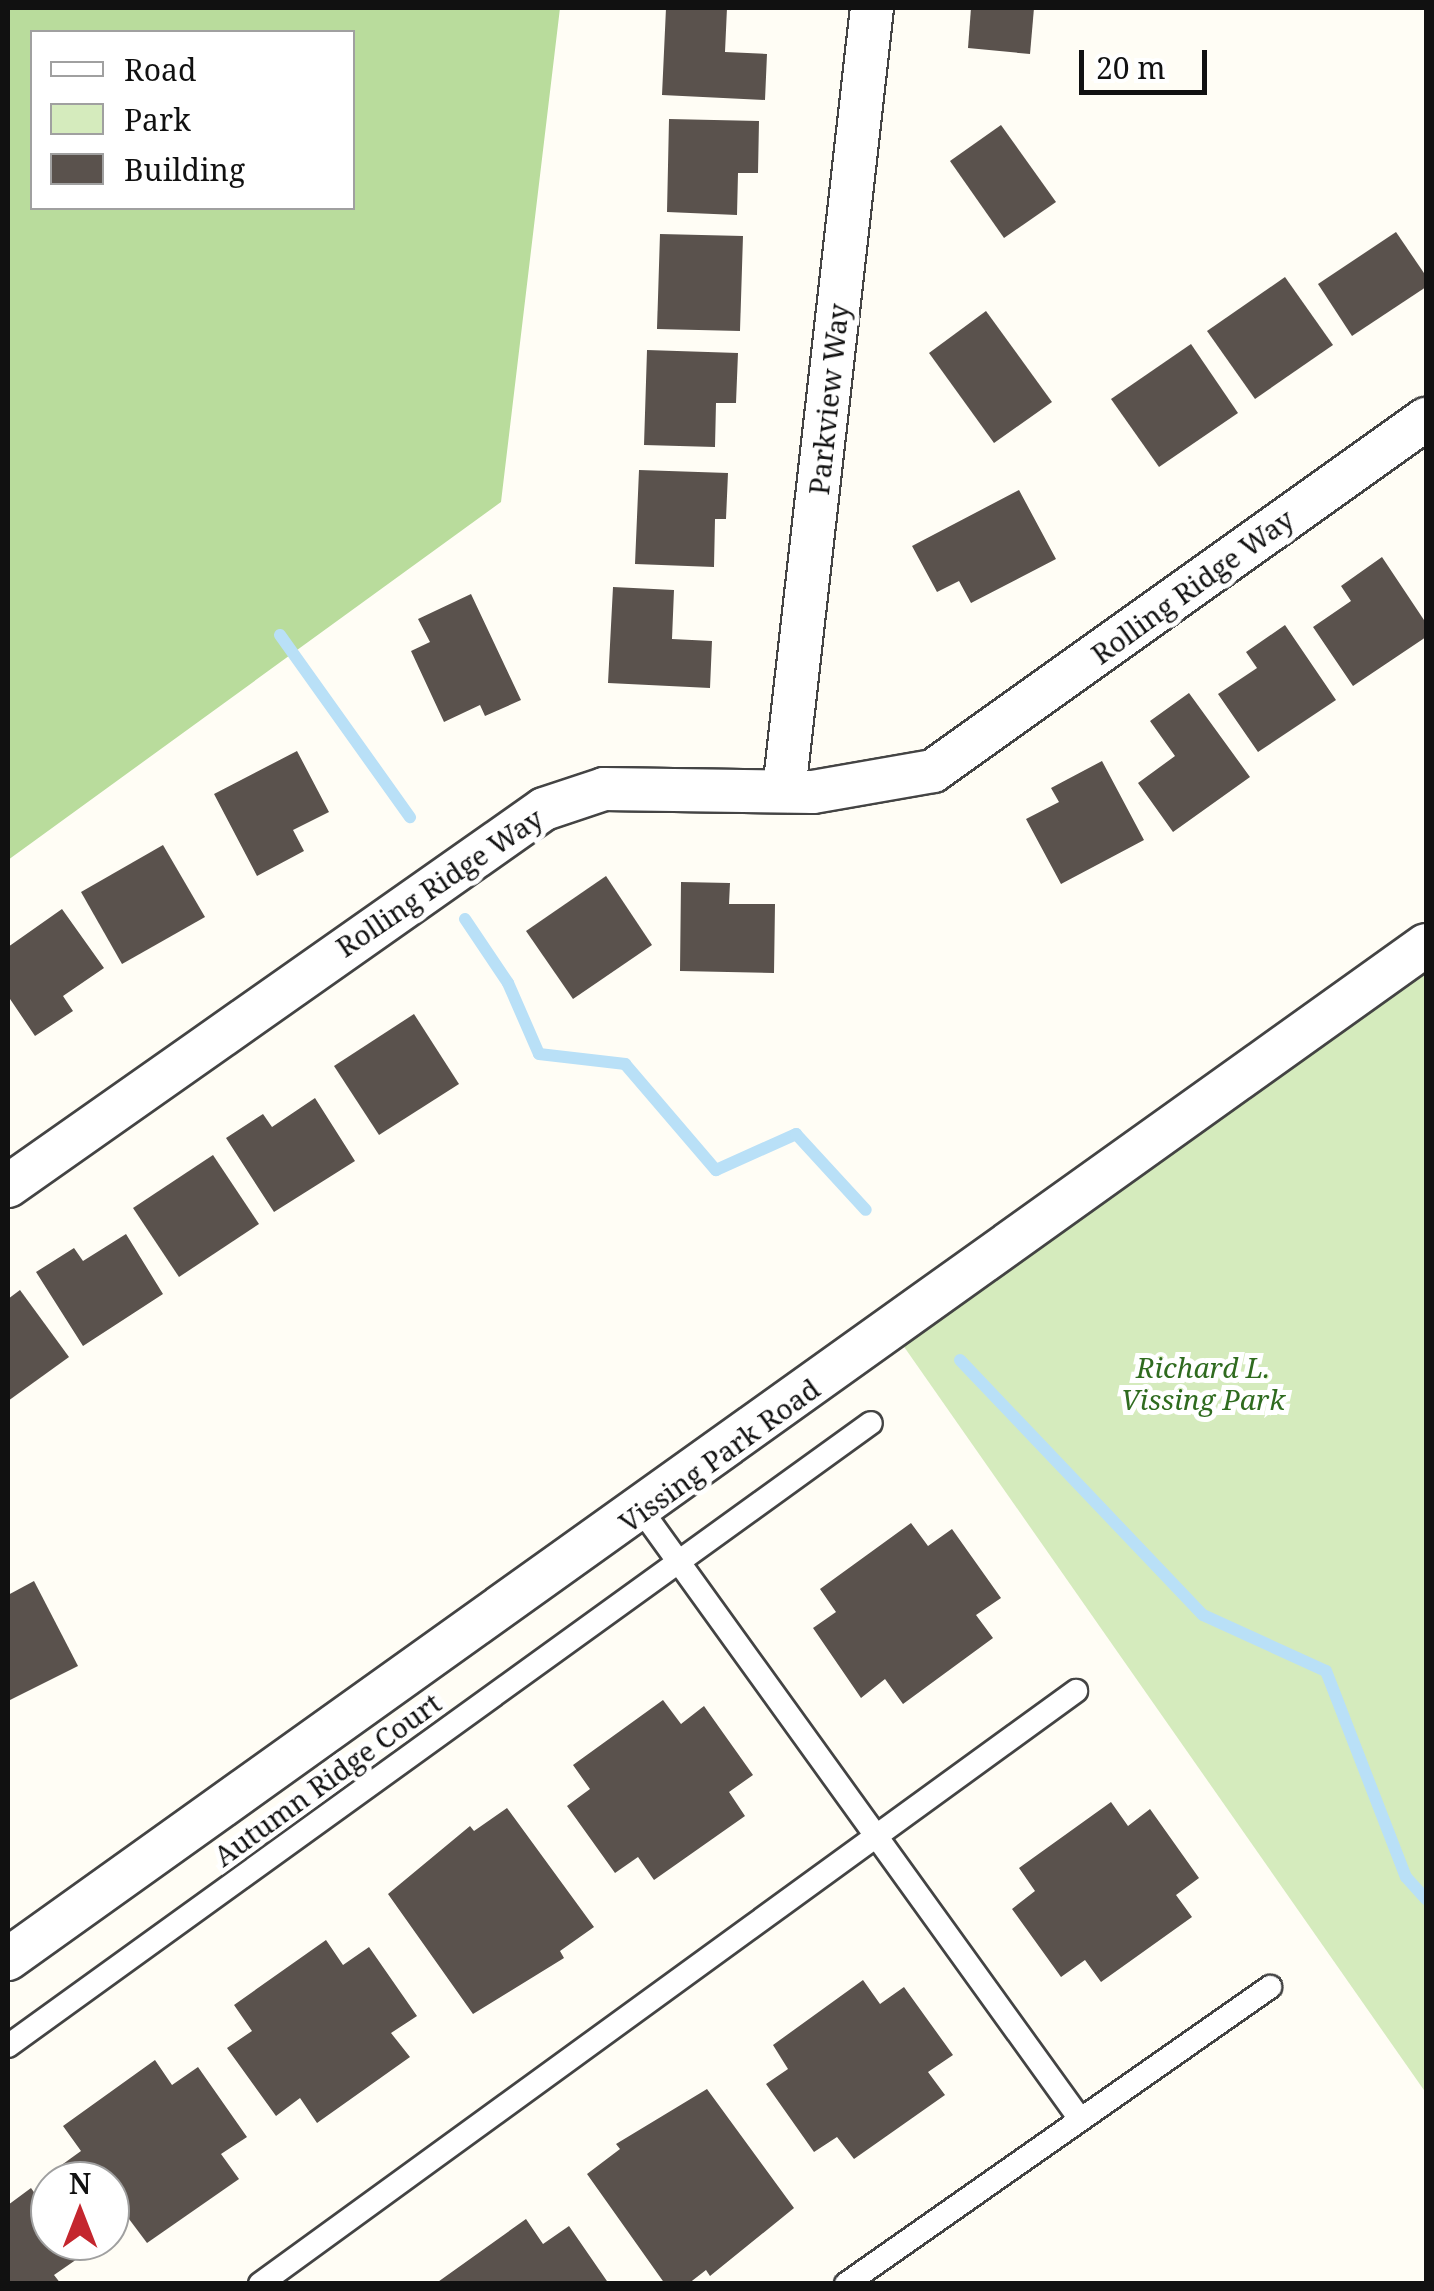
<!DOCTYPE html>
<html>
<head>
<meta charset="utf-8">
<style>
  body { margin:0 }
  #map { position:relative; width:1434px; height:2291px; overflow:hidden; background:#fffdf5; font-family:"Noto Serif",serif }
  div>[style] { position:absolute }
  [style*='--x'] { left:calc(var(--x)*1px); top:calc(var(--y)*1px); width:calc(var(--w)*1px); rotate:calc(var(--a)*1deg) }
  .green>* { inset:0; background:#d5ebbd }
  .forest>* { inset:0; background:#b9dc9c }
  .stream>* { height:12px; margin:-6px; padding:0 6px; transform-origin:6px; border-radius:6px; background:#b9e0f7 }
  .building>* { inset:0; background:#5a524d }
  .roads { filter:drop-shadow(2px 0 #444) drop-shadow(-2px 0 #444) drop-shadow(0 2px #444) drop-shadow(0 -2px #444) }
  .lane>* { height:22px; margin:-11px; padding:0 11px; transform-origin:11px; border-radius:11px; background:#fff }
  .street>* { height:42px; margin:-21px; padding:0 21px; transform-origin:21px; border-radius:21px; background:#fff }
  span { translate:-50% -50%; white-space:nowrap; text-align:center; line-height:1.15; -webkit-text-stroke:10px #fff; paint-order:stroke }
  .street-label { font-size:28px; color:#111 }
  .park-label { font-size:28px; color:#2f6b1f; font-style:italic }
  .frame { position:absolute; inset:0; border:10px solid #111; pointer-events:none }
  .legend { position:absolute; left:30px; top:30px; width:325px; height:180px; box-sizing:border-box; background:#fff; border:2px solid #a0a0a0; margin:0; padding:12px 18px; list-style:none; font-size:30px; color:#111 }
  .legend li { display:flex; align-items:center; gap:20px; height:50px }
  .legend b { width:50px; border:2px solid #a0a0a0 }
  .north { position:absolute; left:30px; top:2161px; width:100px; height:100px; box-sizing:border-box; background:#fff; border:2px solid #a0a0a0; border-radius:50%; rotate:0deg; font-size:28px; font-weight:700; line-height:40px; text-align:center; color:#111 }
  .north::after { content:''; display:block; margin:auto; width:35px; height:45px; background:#c4262e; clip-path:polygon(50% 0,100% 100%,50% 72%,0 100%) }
  .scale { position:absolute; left:1079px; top:50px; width:128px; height:45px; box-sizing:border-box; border:5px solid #111; border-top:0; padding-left:12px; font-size:30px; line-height:35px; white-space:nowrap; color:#111; -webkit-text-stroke:8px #fff; paint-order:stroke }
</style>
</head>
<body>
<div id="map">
  <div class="green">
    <div style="clip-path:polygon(1426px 945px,1426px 2093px,893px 1331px)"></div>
  </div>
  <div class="forest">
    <div style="clip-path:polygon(evenodd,8px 8px,560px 8px,501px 502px,8px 860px,8px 8px,32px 32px,352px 32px,352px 208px,32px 208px,32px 32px)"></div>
  </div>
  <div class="stream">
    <div style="--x:280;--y:635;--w:224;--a:54.5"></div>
    <div style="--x:465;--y:919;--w:77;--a:56.1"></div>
    <div style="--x:508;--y:983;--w:77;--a:66.4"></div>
    <div style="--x:539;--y:1054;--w:87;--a:6.6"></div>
    <div style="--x:625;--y:1064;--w:140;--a:49.4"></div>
    <div style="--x:716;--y:1170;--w:88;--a:-24.2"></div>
    <div style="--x:796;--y:1134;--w:103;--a:47.4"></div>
    <div style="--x:960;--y:1360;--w:352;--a:46.4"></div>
    <div style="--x:1203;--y:1615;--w:135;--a:24.5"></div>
    <div style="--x:1326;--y:1671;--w:221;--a:68.8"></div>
    <div style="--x:1406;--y:1877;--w:30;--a:48"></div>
  </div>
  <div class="building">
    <div style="clip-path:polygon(666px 8px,727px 8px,725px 52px,767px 54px,765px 100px,662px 95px)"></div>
    <div style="clip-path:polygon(971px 8px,1034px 8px,1030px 54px,968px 48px)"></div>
    <div style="clip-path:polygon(669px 119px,759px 121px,758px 173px,738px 173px,737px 215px,667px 212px)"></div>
    <div style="clip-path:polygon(1001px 125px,1056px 202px,1004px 238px,950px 161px)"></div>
    <div style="clip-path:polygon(1396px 232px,1426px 276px,1426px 287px,1352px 336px,1318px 284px)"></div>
    <div style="clip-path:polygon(660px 234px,743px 236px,740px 331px,657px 329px)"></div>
    <div style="clip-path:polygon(1285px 277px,1333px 345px,1255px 399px,1207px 331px)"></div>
    <div style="clip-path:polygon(986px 311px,1052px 402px,994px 443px,929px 353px)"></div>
    <div style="clip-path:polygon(1191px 344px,1238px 413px,1159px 467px,1111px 399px)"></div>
    <div style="clip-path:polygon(647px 350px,738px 353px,736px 403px,716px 403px,715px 447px,644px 445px)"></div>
    <div style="clip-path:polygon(639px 470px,728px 473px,726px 519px,715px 519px,714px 567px,635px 564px)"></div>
    <div style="clip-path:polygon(1019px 490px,1056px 559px,971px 603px,959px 581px,937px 592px,912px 546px)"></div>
    <div style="clip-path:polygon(1382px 557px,1426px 623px,1426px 637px,1353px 686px,1313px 627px,1351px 601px,1341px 586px)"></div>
    <div style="clip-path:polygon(613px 587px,674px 590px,672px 639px,712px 641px,710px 688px,608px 683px)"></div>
    <div style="clip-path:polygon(471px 594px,521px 700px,485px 716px,480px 705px,444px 722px,411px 651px,430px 642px,418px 619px)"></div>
    <div style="clip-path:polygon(1285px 625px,1336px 700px,1258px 752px,1218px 694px,1257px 668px,1246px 652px)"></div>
    <div style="clip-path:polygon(1189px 693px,1250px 777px,1173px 832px,1138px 783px,1175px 756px,1150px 721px)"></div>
    <div style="clip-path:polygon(297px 751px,329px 812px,293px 830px,304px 851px,257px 876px,214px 794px)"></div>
    <div style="clip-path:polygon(1102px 761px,1144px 840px,1061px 884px,1026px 819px,1059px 802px,1051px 788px)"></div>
    <div style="clip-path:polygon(163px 845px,205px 917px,122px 964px,81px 892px)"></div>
    <div style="clip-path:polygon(606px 876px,652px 945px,573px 999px,526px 931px)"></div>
    <div style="clip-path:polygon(681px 882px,730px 883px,729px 904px,775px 904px,774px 973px,680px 971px)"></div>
    <div style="clip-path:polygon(62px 909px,104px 968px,63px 996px,73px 1011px,35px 1036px,8px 996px,8px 947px)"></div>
    <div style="clip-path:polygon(414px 1014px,459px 1084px,379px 1135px,334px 1066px)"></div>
    <div style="clip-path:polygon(315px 1098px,355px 1161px,274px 1212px,226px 1138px,263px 1114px,272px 1127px)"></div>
    <div style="clip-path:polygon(213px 1155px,259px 1224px,179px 1277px,133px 1208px)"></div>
    <div style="clip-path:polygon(126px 1234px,163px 1294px,83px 1346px,36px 1272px,74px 1248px,83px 1261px)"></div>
    <div style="clip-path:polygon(20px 1290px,69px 1357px,8px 1401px,8px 1299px)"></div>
    <div style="clip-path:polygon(911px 1523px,928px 1546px,952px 1529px,1001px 1598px,976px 1615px,993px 1638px,903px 1704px,885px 1679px,861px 1698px,813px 1628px,836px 1612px,820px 1589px)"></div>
    <div style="clip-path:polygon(34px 1581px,78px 1666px,8px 1701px,8px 1595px)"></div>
    <div style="clip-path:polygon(663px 1700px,681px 1724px,704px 1706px,753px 1775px,729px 1792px,745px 1816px,654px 1880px,638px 1857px,615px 1873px,567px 1806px,590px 1789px,573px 1765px)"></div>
    <div style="clip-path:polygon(1111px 1802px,1128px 1826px,1150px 1809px,1199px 1878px,1176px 1895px,1192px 1917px,1101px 1982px,1085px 1960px,1061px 1977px,1012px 1909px,1035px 1891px,1019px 1868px)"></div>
    <div style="clip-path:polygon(507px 1808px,594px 1927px,560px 1951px,564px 1958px,473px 2014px,388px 1894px,470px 1826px,474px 1831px)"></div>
    <div style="clip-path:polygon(326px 1940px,343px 1965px,369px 1947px,417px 2016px,391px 2033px,410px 2057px,317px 2123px,300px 2098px,276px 2116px,227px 2048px,252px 2031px,234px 2005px)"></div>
    <div style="clip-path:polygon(863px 1980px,880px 2004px,904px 1987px,953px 2055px,928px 2072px,945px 2095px,854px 2159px,837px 2137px,814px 2152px,766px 2084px,788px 2069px,773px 2045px)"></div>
    <div style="clip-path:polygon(155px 2060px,172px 2085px,198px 2067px,247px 2137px,221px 2154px,239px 2179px,147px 2243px,129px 2219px,110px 2233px,110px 2181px,65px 2181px,56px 2169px,81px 2151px,63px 2126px)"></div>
    <div style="clip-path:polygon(707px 2089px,794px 2208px,710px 2276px,706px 2270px,688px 2284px,665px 2284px,587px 2174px,620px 2149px,616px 2144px)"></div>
    <div style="clip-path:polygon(31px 2188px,50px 2215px,50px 2241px,68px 2241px,80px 2257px,54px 2275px,61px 2284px,8px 2284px,8px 2205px)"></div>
    <div style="clip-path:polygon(526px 2219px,543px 2244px,569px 2226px,609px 2284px,435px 2284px)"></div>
  </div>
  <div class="roads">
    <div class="lane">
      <div style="--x:642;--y:1511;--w:749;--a:54.23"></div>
      <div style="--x:8;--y:2046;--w:1064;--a:-35.83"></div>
      <div style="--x:260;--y:2284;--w:1009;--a:-36.01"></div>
      <div style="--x:846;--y:2284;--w:518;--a:-35.01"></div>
    </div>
    <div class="street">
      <div style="--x:784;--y:791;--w:788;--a:-83.59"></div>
      <div style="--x:8;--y:1186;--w:655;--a:-35.12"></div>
      <div style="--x:544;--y:809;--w:63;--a:-18.4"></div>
      <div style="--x:604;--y:789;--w:209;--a:0.8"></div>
      <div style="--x:813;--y:792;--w:122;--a:-9.9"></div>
      <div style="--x:933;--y:771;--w:606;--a:-35.53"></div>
      <div style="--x:8;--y:1959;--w:1743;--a:-35.57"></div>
    </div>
  </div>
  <div class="street-label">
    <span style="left:828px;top:399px;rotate:-84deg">Parkview Way</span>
    <span style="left:1192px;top:586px;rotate:-36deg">Rolling Ridge Way</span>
    <span style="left:439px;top:882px;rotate:-34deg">Rolling Ridge Way</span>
    <span style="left:719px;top:1455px;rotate:-36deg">Vissing Park Road</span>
    <span style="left:327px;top:1779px;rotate:-36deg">Autumn Ridge Court</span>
  </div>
  <div class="park-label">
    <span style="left:1203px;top:1383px">Richard L.<br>Vissing Park</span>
  </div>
  <div class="frame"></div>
  <ul class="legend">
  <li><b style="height:12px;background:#fff"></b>Road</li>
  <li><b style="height:28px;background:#d5ebbd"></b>Park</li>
  <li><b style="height:28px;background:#5a524d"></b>Building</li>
  </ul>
  <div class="north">N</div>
  <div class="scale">20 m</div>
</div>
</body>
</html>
